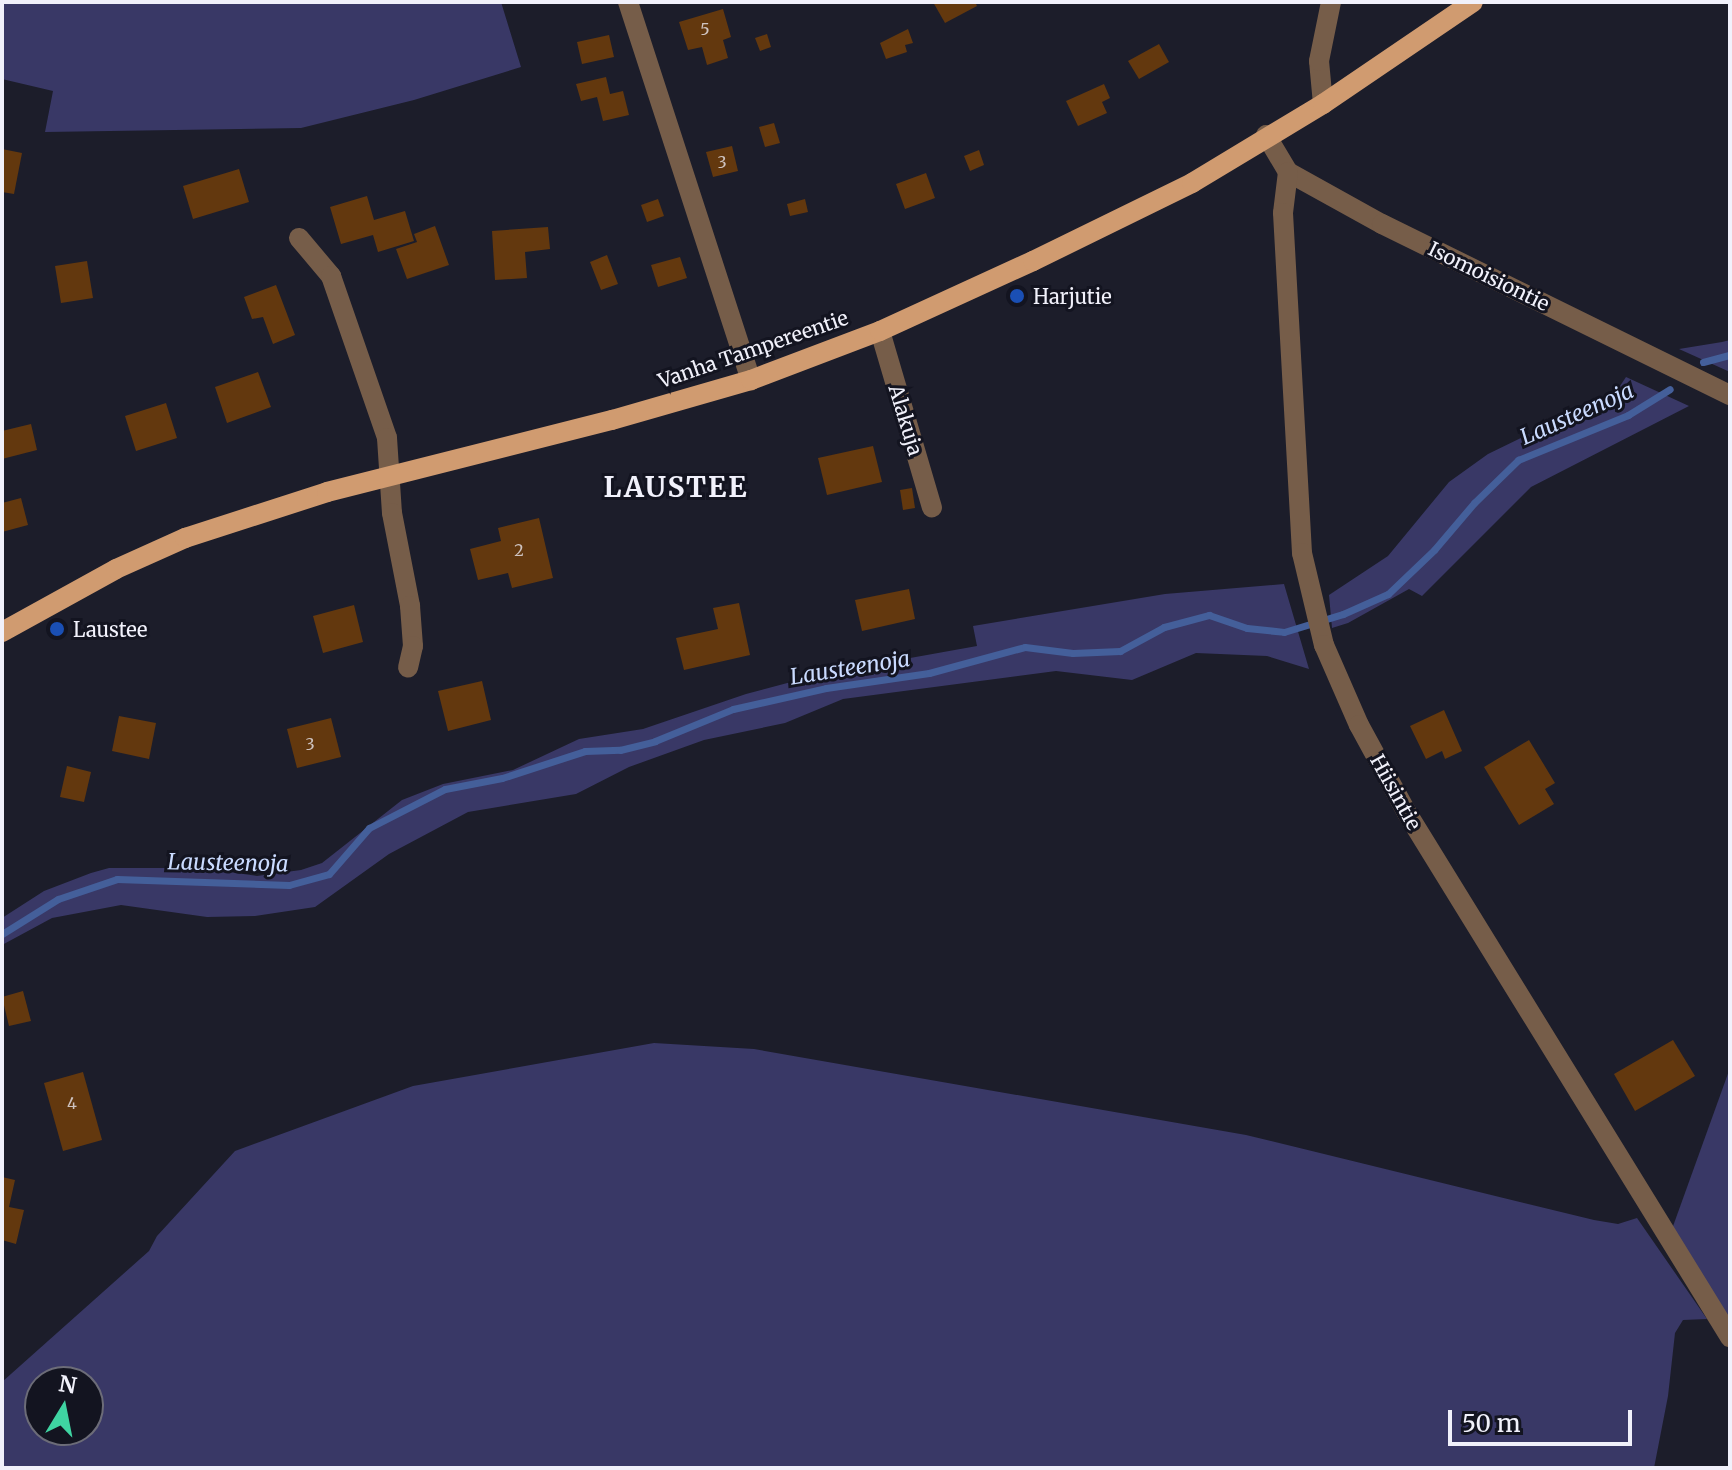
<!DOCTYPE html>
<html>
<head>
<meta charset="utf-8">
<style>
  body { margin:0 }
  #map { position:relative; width:1732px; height:1470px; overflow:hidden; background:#1c1d2a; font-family:Merriweather,serif }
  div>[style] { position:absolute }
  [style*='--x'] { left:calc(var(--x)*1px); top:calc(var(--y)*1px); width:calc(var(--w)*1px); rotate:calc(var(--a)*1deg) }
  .green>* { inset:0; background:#393866 }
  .stream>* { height:7px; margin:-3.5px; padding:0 3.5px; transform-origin:3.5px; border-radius:3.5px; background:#445f9a }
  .building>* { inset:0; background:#63380e }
  .minor>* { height:20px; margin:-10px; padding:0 10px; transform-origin:10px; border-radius:10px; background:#765d49 }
  .major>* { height:20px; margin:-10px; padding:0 10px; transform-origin:10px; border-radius:10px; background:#d09b70 }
  .dots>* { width:22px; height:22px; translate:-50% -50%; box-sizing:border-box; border:4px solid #131420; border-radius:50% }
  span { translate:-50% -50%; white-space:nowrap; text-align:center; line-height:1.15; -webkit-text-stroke:6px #131420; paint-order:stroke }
  .number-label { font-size:16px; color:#cec3c0 }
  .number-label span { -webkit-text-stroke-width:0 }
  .street-label { font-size:20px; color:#f1f1fb }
  .poi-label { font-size:20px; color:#f1f1fb }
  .left { translate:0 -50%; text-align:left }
  .water-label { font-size:22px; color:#cadbff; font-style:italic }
  .district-label { font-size:28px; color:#f1f1fb; font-weight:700; letter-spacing:2px }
  .frame { position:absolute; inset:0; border:4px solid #f1f1fb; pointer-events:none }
  .north { position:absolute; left:24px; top:1366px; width:80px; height:80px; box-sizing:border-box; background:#131420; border:2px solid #6c6c78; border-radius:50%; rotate:10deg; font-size:22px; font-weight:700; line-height:32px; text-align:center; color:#f1f1fb }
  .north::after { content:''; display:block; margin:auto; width:28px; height:36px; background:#3fd4a2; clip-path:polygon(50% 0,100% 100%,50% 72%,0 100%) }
  .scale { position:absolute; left:1448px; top:1410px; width:184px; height:36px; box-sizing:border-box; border:4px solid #f1f1fb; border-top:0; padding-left:10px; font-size:24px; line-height:28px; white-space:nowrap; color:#f1f1fb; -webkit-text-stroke:6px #131420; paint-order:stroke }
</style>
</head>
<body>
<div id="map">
  <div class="green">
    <div style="clip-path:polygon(2px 2px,501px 2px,521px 67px,414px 100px,301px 128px,45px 132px,53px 91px,2px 79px)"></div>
    <div style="clip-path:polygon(1730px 340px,1730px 372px,1679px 349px,1722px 342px)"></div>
    <div style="clip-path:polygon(1626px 377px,1689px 406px,1531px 487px,1422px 596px,1409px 589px,1348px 623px,1332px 628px,1329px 595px,1388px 556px,1449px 482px,1488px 454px,1616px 392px)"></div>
    <div style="clip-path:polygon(1284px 584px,1309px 669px,1267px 656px,1196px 653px,1132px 680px,1056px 671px,843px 699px,785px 723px,704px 740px,629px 767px,576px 794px,468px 812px,389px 854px,315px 907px,255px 916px,207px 917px,121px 905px,52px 918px,2px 945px,2px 918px,44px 891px,91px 873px,109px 868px,201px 868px,257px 876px,301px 870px,322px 863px,402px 800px,443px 784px,513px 770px,579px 739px,643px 729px,746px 694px,821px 674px,977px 646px,973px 626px,1165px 594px)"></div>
    <div style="clip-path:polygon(evenodd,654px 1043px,754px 1049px,1246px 1135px,1594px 1220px,1618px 1224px,1637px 1218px,1707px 1319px,1683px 1320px,1675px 1333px,1668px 1396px,1654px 1468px,2px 1468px,2px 1382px,149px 1251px,157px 1236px,235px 1151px,413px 1086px,654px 1043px,88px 1382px,88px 1430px,40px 1430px,40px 1382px,88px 1382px)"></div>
    <div style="clip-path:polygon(1730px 1068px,1730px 1325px,1672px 1229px)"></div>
  </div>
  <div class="stream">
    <div style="--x:1703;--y:362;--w:28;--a:-15"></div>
    <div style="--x:2;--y:934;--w:66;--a:-32"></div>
    <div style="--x:58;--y:899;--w:62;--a:-18.7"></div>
    <div style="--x:117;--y:879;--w:172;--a:2"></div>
    <div style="--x:289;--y:885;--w:41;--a:-15.4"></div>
    <div style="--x:329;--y:874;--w:61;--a:-49"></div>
    <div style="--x:369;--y:828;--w:85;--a:-27.2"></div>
    <div style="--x:445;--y:789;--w:58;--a:-10.9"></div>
    <div style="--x:502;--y:778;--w:87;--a:-18"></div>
    <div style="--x:585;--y:751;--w:35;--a:-2"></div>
    <div style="--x:620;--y:750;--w:36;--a:-14"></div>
    <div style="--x:655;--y:741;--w:84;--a:-22.3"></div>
    <div style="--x:733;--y:709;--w:95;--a:-12.7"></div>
    <div style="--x:826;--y:688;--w:104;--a:-8.3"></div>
    <div style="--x:929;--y:673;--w:99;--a:-15.2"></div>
    <div style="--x:1025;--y:647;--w:48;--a:7.1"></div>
    <div style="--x:1073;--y:653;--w:47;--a:-2.4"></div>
    <div style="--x:1120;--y:651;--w:50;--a:-28.6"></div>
    <div style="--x:1164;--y:627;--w:47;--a:-14.9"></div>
    <div style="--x:1209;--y:615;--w:40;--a:18.9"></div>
    <div style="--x:1247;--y:628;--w:37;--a:6"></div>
    <div style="--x:1284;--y:632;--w:62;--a:-17"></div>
    <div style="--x:1343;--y:614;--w:49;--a:-24"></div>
    <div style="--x:1388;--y:594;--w:64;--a:-43.7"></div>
    <div style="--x:1434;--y:550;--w:62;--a:-49.6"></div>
    <div style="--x:1474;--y:503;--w:62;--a:-44.3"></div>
    <div style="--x:1518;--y:460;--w:119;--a:-22.2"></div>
    <div style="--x:1628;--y:415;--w:49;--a:-31.8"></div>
  </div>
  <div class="building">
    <div style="clip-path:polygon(933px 2px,975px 2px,977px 6px,945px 23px)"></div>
    <div style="clip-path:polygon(723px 9px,731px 37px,723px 40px,728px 58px,707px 65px,702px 47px,688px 50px,679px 22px)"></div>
    <div style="clip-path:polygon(908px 29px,913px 43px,905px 45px,907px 52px,886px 59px,880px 43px)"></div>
    <div style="clip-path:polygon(767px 34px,771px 47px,760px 51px,755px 38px)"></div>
    <div style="clip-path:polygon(609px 35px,614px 57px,582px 64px,577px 42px)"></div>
    <div style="clip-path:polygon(1159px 44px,1169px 62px,1139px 79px,1128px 61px)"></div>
    <div style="clip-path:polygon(606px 77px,610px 94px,623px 91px,629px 115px,603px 121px,597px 97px,581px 101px,576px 84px)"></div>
    <div style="clip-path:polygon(1104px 84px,1110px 98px,1102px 102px,1107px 113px,1078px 126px,1066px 101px)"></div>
    <div style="clip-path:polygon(774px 123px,780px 143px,765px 147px,759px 127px)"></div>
    <div style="clip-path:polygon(732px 146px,738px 171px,713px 177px,706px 152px)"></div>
    <div style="clip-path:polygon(2px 149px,22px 153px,14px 194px,2px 192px)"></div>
    <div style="clip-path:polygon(979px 150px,984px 165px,970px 171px,964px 156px)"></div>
    <div style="clip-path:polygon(239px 169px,249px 202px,193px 219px,183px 186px)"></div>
    <div style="clip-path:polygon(926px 173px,935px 198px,905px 209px,896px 184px)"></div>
    <div style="clip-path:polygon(367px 196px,374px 220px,405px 211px,414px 241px,378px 252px,373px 235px,341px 244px,330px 207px)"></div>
    <div style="clip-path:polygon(658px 199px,664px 216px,647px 222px,641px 205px)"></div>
    <div style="clip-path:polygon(805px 199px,808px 212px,790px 216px,787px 204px)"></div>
    <div style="clip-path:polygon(435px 226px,449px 265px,407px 279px,396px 249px,417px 242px,414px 234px)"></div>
    <div style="clip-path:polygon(548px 227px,550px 249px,525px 252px,527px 278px,495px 280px,492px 231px)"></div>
    <div style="clip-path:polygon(607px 255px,618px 284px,601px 290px,590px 262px)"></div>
    <div style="clip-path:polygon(680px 257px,687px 278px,658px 287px,651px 265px)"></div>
    <div style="clip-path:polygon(87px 261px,93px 298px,61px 303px,55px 266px)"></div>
    <div style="clip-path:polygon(276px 285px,295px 335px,273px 344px,263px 317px,252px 319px,244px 297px)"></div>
    <div style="clip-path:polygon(258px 372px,271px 407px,227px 423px,215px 387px)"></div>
    <div style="clip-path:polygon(166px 403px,177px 438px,136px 451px,125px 416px)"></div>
    <div style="clip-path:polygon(31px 424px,37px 450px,2px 459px,2px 431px)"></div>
    <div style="clip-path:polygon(873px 446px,882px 482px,827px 495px,818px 458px)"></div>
    <div style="clip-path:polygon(912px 488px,915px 508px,903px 510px,900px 490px)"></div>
    <div style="clip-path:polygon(21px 498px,28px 525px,2px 532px,2px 503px)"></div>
    <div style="clip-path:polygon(539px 518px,553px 578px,512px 588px,508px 573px,478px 580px,470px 549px,501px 541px,498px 528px)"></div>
    <div style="clip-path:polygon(909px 589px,915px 619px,862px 631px,855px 600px)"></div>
    <div style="clip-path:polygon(739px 603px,750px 655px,684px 670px,676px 638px,718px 629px,713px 608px)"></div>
    <div style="clip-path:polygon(354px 605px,363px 642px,323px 653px,313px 616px)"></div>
    <div style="clip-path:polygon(482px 681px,491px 720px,448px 731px,438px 691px)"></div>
    <div style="clip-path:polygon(1444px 710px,1462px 751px,1445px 759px,1442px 751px,1426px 759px,1410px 726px)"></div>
    <div style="clip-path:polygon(119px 716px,156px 723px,149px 759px,112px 751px)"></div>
    <div style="clip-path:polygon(331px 718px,341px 757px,297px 768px,287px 729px)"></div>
    <div style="clip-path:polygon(1529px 740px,1555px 783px,1545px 789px,1554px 804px,1519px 825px,1484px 767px)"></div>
    <div style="clip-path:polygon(67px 766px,91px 772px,84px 802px,60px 797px)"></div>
    <div style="clip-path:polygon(23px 991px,31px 1021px,9px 1026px,2px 997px)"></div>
    <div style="clip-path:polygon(1673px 1040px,1695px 1076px,1635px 1111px,1614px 1074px)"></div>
    <div style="clip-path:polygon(83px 1072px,102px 1140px,63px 1151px,44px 1083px)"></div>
    <div style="clip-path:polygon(2px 1177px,15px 1180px,9px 1207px,24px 1210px,16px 1244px,2px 1240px)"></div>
  </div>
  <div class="minor">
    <div style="--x:628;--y:2;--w:398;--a:72"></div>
    <div style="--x:1323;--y:104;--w:43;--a:-95.3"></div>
    <div style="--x:1319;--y:61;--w:60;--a:-78.5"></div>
    <div style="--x:1266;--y:135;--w:43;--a:59.3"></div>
    <div style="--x:1288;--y:172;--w:107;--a:29"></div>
    <div style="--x:1382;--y:224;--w:388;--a:26.2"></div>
    <div style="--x:1288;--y:172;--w:41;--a:97"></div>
    <div style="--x:1283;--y:213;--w:341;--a:86.8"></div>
    <div style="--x:1302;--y:553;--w:95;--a:76.6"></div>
    <div style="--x:1324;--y:645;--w:87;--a:66.4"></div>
    <div style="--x:1359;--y:725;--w:100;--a:61.4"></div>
    <div style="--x:1407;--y:813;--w:616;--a:58.35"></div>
    <div style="--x:299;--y:238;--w:50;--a:49.9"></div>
    <div style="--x:331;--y:276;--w:171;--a:70.9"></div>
    <div style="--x:387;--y:438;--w:75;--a:86.2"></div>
    <div style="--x:392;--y:513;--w:95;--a:79"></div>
    <div style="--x:410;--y:606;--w:40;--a:85.7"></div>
    <div style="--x:413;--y:646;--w:22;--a:103"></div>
    <div style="--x:880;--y:331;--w:184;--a:73.6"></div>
  </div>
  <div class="major">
    <div style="--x:2;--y:632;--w:130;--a:-28.9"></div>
    <div style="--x:116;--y:569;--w:76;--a:-24.2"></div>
    <div style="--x:185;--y:538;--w:149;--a:-17.9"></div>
    <div style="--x:327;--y:492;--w:294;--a:-14.2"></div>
    <div style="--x:612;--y:420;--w:145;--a:-16.1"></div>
    <div style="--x:751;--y:380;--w:138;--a:-20.8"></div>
    <div style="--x:880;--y:331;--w:168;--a:-24.6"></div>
    <div style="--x:1033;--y:261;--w:177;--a:-26.1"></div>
    <div style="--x:1192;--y:183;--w:153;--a:-31.1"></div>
    <div style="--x:1323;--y:104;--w:181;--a:-34.2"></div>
  </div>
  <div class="dots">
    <div style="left:1017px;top:296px;background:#1a4fb4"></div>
    <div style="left:57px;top:629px;background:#1a4fb4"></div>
  </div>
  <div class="number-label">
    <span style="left:705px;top:29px">5</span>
    <span style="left:722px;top:162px">3</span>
    <span style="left:519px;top:550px">2</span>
    <span style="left:310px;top:744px">3</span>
    <span style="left:72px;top:1103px">4</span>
  </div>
  <div class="street-label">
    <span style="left:1489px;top:276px;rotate:26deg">Isomoisiontie</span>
    <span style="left:753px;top:349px;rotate:-19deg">Vanha Tampereentie</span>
    <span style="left:906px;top:420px;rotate:73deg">Alakuja</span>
    <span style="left:1396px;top:792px;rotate:61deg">Hiisintie</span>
  </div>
  <div class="poi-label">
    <span class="left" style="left:1033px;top:296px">Harjutie</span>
    <span class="left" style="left:73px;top:629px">Laustee</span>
  </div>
  <div class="water-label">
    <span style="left:1577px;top:414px;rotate:-24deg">Lausteenoja</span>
    <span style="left:850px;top:668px;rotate:-9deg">Lausteenoja</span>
    <span style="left:228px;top:863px;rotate:1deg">Lausteenoja</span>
  </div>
  <div class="district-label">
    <span style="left:676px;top:487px">LAUSTEE</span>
  </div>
  <div class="frame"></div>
  <div class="north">N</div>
  <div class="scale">50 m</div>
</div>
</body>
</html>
